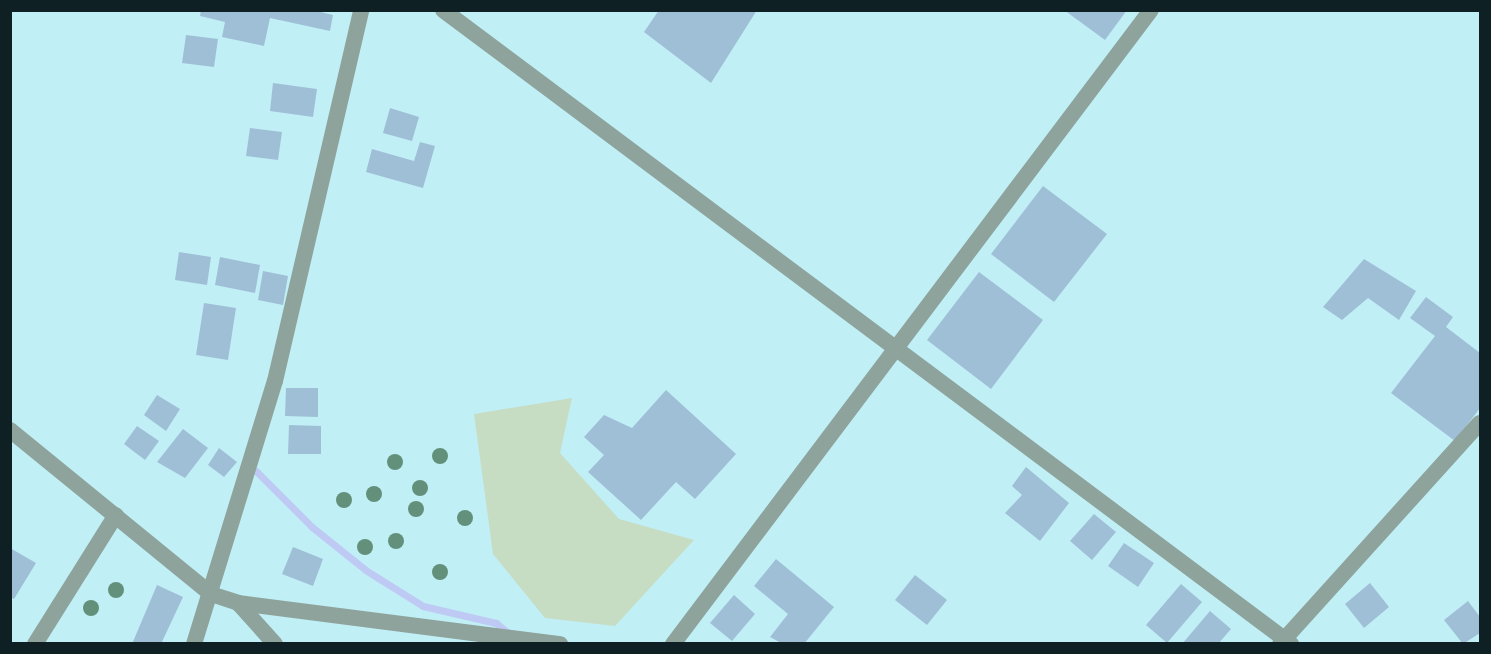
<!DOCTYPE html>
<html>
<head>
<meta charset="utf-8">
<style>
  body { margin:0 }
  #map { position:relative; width:1491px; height:654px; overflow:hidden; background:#c1eff6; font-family:"Space Grotesk",sans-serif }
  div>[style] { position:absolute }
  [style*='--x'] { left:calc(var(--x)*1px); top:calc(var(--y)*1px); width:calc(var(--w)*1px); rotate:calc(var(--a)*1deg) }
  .green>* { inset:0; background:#c6ddc4 }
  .stream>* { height:7px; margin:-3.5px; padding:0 3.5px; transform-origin:3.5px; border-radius:3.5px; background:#bfcaf4 }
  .building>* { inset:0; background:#9fbfd7 }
  .minor>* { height:16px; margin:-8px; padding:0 8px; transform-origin:8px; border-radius:8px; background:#8da39c }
  .trees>* { width:16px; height:16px; margin:-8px; border-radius:50%; background:#63907a }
  span { translate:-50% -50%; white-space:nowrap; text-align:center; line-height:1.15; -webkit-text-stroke:5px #c1eff6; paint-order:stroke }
  .frame { position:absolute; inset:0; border:12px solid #0e2023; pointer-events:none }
</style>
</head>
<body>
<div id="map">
  <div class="green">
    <div style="clip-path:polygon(572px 398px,560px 453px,619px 519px,694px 540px,615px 626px,545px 618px,493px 554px,474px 414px)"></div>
  </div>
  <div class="stream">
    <div style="--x:256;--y:471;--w:79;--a:45"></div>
    <div style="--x:312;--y:527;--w:70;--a:38.7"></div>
    <div style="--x:367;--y:571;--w:66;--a:32"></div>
    <div style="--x:423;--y:606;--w:75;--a:13.1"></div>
    <div style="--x:496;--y:623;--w:22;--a:39"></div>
  </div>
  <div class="building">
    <div style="clip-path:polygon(201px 10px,312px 10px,333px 15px,330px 31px,270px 18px,264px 46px,222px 37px,225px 22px,200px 16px)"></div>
    <div style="clip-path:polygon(659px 10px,757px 10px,711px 83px,644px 32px)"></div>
    <div style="clip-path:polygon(1064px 10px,1127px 10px,1105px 40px)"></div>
    <div style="clip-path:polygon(186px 35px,218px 39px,214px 67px,182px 63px)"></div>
    <div style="clip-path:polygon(273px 83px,317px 89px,313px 117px,270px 111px)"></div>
    <div style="clip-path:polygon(390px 108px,419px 117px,412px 141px,383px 133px)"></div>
    <div style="clip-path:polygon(250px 128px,282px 132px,278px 160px,246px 156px)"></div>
    <div style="clip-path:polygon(420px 142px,435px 146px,423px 188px,366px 172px,372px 149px,414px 161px)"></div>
    <div style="clip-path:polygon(1043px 186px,1107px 234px,1054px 302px,991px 254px)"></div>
    <div style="clip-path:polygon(179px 252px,211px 257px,207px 285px,175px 280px)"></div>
    <div style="clip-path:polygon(220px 257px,260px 265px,255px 293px,215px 285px)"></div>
    <div style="clip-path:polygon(1364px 259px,1416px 291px,1399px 320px,1368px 298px,1342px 320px,1323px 307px)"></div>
    <div style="clip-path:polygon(263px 271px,288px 276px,283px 305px,258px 300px)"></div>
    <div style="clip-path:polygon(979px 272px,1043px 320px,991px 389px,927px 340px)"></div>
    <div style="clip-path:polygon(1426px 297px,1453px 317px,1446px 327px,1480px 353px,1480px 408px,1455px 441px,1391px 393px,1435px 336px,1410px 318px)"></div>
    <div style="clip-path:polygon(204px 303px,236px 308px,228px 360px,196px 355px)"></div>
    <div style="clip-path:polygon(286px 388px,318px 388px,318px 417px,285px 416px)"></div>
    <div style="clip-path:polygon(666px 390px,736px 454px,695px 499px,676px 482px,641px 520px,588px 472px,604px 455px,584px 437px,604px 415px,632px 428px)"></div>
    <div style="clip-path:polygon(157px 395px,180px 409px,166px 431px,144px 415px)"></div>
    <div style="clip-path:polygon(289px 425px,321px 426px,321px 454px,288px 454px)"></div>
    <div style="clip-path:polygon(137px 426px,159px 441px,145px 460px,124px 444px)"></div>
    <div style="clip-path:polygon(183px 429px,208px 448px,185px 478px,157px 462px)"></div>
    <div style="clip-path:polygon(219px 448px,237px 462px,224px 477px,208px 465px)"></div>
    <div style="clip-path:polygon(1026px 467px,1069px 503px,1040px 541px,1005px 513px,1022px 495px,1012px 486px)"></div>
    <div style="clip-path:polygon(1094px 514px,1116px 532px,1092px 560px,1070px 541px)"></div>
    <div style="clip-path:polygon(1124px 543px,1154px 563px,1138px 587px,1108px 566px)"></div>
    <div style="clip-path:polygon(293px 547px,323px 559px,313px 586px,282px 574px)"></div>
    <div style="clip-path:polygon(10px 548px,36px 563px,14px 599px,10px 597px)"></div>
    <div style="clip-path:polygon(776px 559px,834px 607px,804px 644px,783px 644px,770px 637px,788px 614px,754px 586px)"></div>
    <div style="clip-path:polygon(915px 575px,947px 600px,927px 625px,895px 600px)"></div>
    <div style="clip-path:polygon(1370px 583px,1389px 607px,1364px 628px,1345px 604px)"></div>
    <div style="clip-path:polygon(1181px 584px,1202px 602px,1167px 643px,1146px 625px)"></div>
    <div style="clip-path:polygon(157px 585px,183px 597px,161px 644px,132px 644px)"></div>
    <div style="clip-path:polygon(734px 595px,755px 614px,732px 641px,710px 623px)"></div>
    <div style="clip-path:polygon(1468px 601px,1480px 617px,1480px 633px,1463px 644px,1444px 620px)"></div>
    <div style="clip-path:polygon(1210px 611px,1231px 629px,1218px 644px,1182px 644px)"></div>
  </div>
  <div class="minor">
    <div style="--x:443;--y:10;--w:1059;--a:36.78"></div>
    <div style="--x:10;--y:430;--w:259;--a:39.2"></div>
    <div style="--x:211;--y:594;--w:28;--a:18"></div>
    <div style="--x:238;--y:603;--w:325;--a:7.3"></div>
    <div style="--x:238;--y:603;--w:55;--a:47.9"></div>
    <div style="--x:35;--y:644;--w:152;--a:-57.9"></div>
    <div style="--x:194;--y:644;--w:275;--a:-72.9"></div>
    <div style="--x:275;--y:381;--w:381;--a:-76.9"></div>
    <div style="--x:673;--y:644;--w:794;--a:-52.99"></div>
    <div style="--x:1280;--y:644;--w:298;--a:-47.9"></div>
  </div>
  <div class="trees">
    <div style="left:440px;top:456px"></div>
    <div style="left:395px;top:462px"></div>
    <div style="left:420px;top:488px"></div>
    <div style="left:374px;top:494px"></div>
    <div style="left:344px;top:500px"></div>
    <div style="left:416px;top:509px"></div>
    <div style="left:465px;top:518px"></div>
    <div style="left:396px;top:541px"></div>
    <div style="left:365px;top:547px"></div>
    <div style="left:440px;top:572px"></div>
    <div style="left:116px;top:590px"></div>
    <div style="left:91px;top:608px"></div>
  </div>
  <div class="frame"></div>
</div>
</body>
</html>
